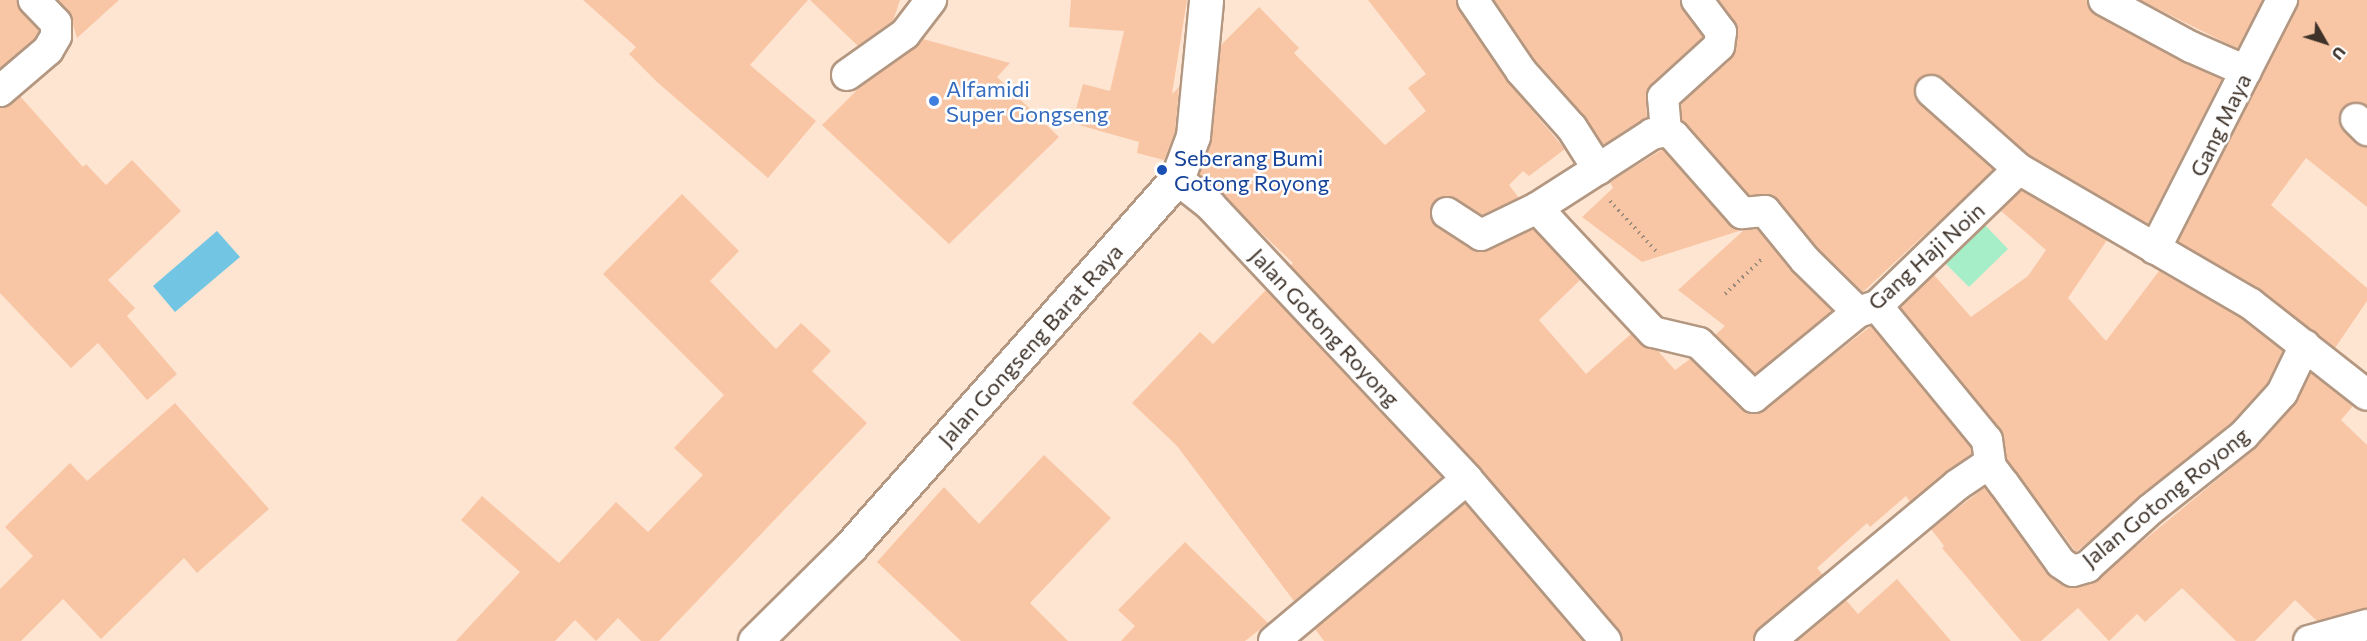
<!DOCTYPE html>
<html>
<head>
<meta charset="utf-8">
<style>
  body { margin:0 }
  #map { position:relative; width:2367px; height:641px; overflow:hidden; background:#fde5d2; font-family:Commissioner,sans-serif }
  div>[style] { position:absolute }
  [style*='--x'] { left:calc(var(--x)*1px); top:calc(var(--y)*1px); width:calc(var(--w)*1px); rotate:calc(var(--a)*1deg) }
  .green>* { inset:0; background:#a5eec7 }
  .water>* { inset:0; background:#73c6e3 }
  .building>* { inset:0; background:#f9c6a5 }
  .path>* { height:4px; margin-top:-2px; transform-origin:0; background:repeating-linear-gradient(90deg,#9b897b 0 1.5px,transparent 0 6px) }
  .roads { filter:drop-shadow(2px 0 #b39781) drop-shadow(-2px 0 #b39781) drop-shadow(0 2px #b39781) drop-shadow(0 -2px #b39781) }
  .minor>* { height:30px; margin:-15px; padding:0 15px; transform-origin:15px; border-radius:15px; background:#fff }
  .tertiary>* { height:33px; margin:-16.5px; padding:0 16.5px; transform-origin:16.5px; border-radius:16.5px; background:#fff }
  .dots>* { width:16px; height:16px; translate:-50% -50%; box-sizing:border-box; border:3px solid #fff; border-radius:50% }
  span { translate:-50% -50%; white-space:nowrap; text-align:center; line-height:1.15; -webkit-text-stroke:5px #fff; paint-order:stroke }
  .shop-label { font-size:22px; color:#366cbe }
  .left { translate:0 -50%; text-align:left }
  .street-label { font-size:22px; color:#3e3229 }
  .transit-label { font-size:22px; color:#164399 }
  .north { position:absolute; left:2295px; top:12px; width:60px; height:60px; -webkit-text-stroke:4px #fff; paint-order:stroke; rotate:129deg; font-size:16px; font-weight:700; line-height:24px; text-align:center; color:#3e3229 }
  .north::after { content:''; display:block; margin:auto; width:21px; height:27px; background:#3e3229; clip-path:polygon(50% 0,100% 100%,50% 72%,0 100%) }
</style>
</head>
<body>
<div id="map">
  <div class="green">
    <div style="clip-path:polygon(1984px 224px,2008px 249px,1969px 287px,1944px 262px)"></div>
  </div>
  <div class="water">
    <div style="clip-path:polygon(217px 231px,240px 257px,175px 312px,153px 286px)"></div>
  </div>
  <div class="building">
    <div style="clip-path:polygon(0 0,17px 0,21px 11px,39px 30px,35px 39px,0 68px)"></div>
    <div style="clip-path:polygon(58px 0,119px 0,77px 38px,69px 12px)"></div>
    <div style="clip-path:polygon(583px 0,808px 0,750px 65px,816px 121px,768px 178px,657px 82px,629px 54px,636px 47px)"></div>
    <div style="clip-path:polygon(810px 0,900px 0,893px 21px,858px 46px)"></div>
    <div style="clip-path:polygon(1071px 0,1187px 0,1172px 94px,1179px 87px,1175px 132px,1164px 160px,1137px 153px,1139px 142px,1072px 123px,1083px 84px,1110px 91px,1124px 31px,1069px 27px)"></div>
    <div style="clip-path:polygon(1368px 0,1456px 0,1507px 81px,1565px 149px,1529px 176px,1523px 171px,1509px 185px,1519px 198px,1482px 215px,1447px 196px,1433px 203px,1430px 213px,1438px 227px,1479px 252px,1533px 229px,1580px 280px,1539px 320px,1586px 374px,1631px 334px,1641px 344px,1658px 351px,1675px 370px,1690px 359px,1742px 409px,1757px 414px,1871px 326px,1971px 447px,1972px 454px,1910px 502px,1906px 496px,1870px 527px,1867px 523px,1817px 568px,1823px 575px,1759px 628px,1753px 641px,1623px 641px,1619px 630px,1480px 468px,1290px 266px,1293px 263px,1199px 174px,1212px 138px,1221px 45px,1259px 7px,1299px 48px,1294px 53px,1385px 145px,1426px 111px,1408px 88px,1426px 74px)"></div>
    <div style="clip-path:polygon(1494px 0,1680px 0,1703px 37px,1651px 85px,1646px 98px,1647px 117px,1603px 145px,1585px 117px,1535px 60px)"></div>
    <div style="clip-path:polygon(1719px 0,2087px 0,2096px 15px,2222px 79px,2148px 224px,2029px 155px,1942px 78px,1925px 75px,1914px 87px,1919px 103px,1994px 170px,1863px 292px,1818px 248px,1778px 200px,1771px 195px,1749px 195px,1682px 121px,1681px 104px,1731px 59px,1736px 48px,1735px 22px)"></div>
    <div style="clip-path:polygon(2140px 0,2263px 0,2238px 49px)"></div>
    <div style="clip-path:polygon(2299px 0,2367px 0,2367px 106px,2351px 103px,2339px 115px,2344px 131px,2355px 143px,2367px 147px,2367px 207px,2306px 158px,2271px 205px,2367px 288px,2367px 301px,2335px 348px,2260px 289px,2178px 242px)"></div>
    <div style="clip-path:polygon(923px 39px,1010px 63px,997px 77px,1059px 137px,949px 244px,822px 125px,860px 87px)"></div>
    <div style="clip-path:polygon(20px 96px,83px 167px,86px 164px,106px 185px,132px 160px,181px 211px,108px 280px,135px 308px,127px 316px,177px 374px,147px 400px,98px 343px,71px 368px,0 293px,0 108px)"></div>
    <div style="clip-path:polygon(1663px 149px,1729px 224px,1742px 230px,1642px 262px,1582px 217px,1613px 188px,1610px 182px)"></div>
    <div style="clip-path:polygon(2022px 190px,2107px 240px,2068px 298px,2106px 341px,2159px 271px,2241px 318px,2283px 351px,2268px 383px,2232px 422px,2076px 552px,2007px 460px,2000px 429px,1900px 307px,1934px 275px,1971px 317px,2028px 276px,2046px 250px,2001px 211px)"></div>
    <div style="clip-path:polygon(682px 194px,739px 251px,710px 281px,776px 349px,801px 323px,831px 351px,812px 371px,867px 423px,659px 641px,641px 641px,618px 618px,596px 641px,575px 620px,555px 641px,456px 641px,520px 572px,461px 520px,482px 496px,559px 563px,616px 502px,648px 532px,703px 475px,674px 448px,724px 395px,603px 274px)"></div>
    <div style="clip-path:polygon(1757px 229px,1792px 271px,1832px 311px,1755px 374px,1715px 335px,1725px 326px,1678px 290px,1744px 230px)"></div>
    <div style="clip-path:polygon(1266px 290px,1442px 478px,1294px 601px,1177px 446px,1132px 403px,1200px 332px,1213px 344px)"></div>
    <div style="clip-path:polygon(2311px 373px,2353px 406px,2341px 420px,2367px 445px,2367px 608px,2317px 621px,2295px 600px,2255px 641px,2236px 641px,2182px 588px,2145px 622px,2137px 614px,2109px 641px,2078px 608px,2041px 641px,2021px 641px,1942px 548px,1944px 546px,1931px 529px,1985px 487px,2051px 577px,2071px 588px,2092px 583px,2257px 447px,2295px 404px)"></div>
    <div style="clip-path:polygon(175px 403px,269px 509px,197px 573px,184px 558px,101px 639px,63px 599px,21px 641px,0 641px,0 589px,33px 556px,5px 527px,70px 463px,87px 481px)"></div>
    <div style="clip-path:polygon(1044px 455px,1111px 518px,1030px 603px,1068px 641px,961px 641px,877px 562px,944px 487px,979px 524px)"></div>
    <div style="clip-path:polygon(1465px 503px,1583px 641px,1324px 641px,1315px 629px)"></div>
    <div style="clip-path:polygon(1185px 542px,1268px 623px,1245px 641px,1121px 641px,1135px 626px,1118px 610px)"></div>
    <div style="clip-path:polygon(1897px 579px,1951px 641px,1797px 641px,1846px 600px,1858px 614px)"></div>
  </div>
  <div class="path">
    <div style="--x:1610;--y:201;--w:68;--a:47.4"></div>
    <div style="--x:1725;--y:294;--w:50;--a:-43.4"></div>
  </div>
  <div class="roads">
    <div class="minor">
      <div style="--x:1473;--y:0;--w:86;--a:55.9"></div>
      <div style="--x:1521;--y:71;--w:76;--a:48.2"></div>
      <div style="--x:1572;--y:128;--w:49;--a:57.6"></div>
      <div style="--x:1598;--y:169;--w:64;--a:-32.9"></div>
      <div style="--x:1652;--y:134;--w:14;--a:-12"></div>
      <div style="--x:1666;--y:131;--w:9;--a:32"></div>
      <div style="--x:1674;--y:136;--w:103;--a:48.6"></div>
      <div style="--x:1742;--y:213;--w:23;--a:-5"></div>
      <div style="--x:1765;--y:211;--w:63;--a:50.8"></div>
      <div style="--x:1805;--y:260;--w:74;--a:44.5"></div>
      <div style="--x:1858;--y:312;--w:20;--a:-18"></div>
      <div style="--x:1877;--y:306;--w:197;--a:-44"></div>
      <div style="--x:2019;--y:169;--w:268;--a:30.2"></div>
      <div style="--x:2251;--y:304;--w:147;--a:38.1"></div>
      <div style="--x:2104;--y:0;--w:99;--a:28.4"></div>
      <div style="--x:2191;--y:47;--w:60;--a:23.6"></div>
      <div style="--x:847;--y:75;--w:71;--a:-35.3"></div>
      <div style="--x:905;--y:34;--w:43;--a:-52.6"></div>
      <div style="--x:0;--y:91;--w:63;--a:-40.5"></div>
      <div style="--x:48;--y:50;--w:16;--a:-60"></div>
      <div style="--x:56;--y:36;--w:13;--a:-90"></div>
      <div style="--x:56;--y:23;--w:32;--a:-134"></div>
      <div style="--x:1931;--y:91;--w:118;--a:41.6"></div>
      <div style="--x:2356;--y:119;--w:16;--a:45"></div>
      <div style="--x:1666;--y:131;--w:34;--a:-95"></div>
      <div style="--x:1663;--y:97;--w:76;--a:-42.3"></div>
      <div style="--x:1719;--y:46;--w:14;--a:-82"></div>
      <div style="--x:1721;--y:32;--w:40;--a:-127"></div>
      <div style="--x:1177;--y:179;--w:42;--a:38.2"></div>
      <div style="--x:1210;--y:205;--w:376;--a:46.8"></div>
      <div style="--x:1467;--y:479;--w:213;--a:49.4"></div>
      <div style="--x:1537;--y:208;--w:170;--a:46.9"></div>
      <div style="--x:1653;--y:332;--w:47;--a:13.4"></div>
      <div style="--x:1699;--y:343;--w:77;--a:44.5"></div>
      <div style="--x:1754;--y:397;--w:134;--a:-39.3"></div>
      <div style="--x:1447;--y:213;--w:40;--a:32.9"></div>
      <div style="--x:1481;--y:235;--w:62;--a:-25.7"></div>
      <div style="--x:1537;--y:208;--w:72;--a:-32.6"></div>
      <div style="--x:2155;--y:249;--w:280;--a:-63"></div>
      <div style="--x:1877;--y:306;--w:173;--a:50.6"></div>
      <div style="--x:1987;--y:440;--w:27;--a:82"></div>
      <div style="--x:1274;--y:641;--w:252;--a:-40"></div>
      <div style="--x:1770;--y:641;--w:244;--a:-39.8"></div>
      <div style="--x:1957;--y:485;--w:34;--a:-34"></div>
      <div style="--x:1985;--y:466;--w:6;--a:9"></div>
      <div style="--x:1991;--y:467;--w:21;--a:53"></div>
      <div style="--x:2004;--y:484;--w:97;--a:54.2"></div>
      <div style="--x:2061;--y:563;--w:14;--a:34"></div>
      <div style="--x:2073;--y:571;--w:15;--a:-16"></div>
      <div style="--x:2087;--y:567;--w:86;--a:-42.2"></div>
      <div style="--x:2151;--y:509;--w:119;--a:-38.5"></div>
      <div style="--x:2244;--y:435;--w:57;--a:-47.9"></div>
      <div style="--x:2282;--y:393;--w:53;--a:-64.4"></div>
      <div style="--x:2309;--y:641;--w:60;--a:-15.4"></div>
    </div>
    <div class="tertiary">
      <div style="--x:755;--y:641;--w:134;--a:-44.7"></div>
      <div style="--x:850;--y:547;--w:492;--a:-48.4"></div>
      <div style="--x:1177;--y:179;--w:46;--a:-69.6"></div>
      <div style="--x:1193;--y:136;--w:137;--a:-84.5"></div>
    </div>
  </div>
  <div class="dots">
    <div style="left:934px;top:101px;background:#3f7fe0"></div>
    <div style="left:1162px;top:170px;background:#1a4fb4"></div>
  </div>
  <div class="shop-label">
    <span class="left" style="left:946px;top:101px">Alfamidi<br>Super Gongseng</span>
  </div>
  <div class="street-label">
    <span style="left:2220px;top:125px;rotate:-64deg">Gang Maya</span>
    <span style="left:1926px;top:256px;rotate:-42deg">Gang Haji Noin</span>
    <span style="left:1325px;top:327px;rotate:47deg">Jalan Gotong Royong</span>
    <span style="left:1030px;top:345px;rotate:-48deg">Jalan Gongseng Barat Raya</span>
    <span style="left:2165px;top:497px;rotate:-39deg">Jalan Gotong Royong</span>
  </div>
  <div class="transit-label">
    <span class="left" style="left:1174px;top:170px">Seberang Bumi<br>Gotong Royong</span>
  </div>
  <div class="north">U</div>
</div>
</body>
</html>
